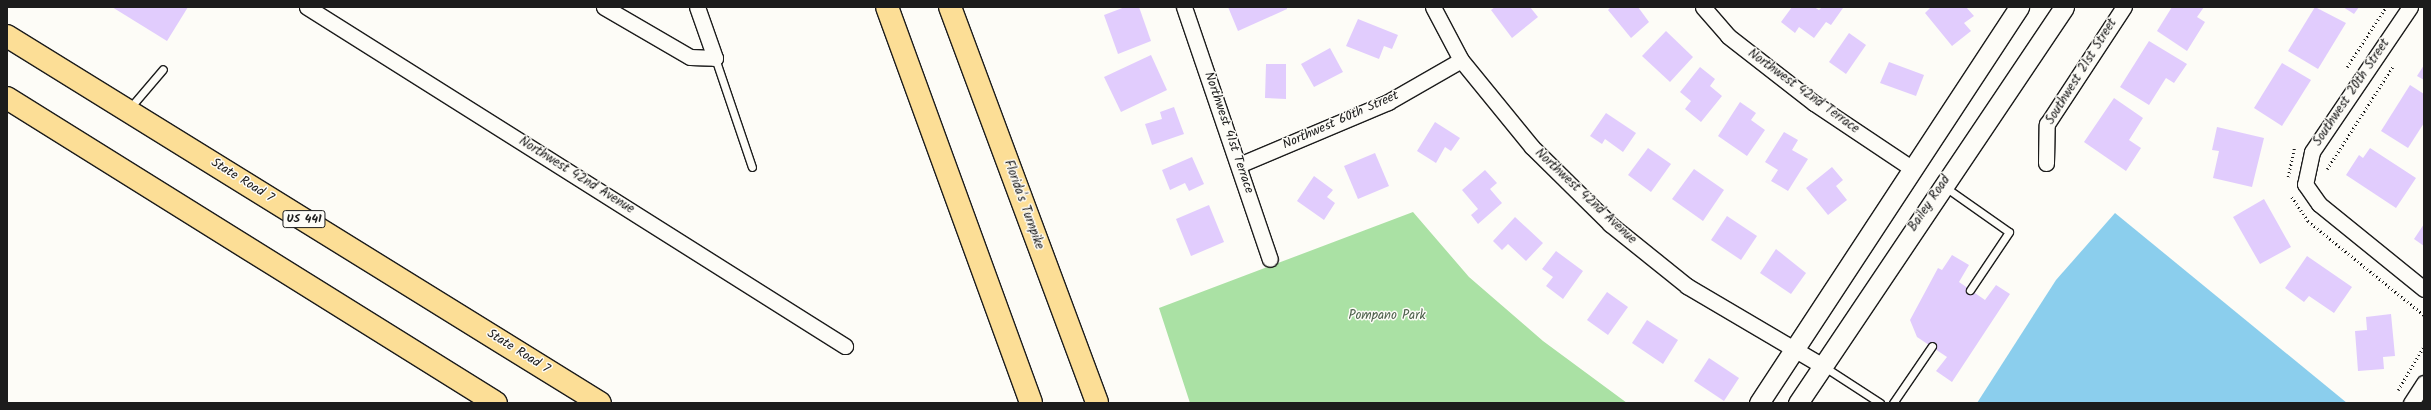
<!DOCTYPE html>
<html>
<head>
<meta charset="utf-8">
<style>
  body { margin:0 }
  #map { position:relative; width:2431px; height:410px; overflow:hidden; background:#fdfcf7; font-family:Kalam,sans-serif }
  div>[style] { position:absolute }
  [style*='--x'] { left:calc(var(--x)*1px); top:calc(var(--y)*1px); width:calc(var(--w)*1px); rotate:calc(var(--a)*1deg) }
  .green>* { inset:0; background:#aae1a4 }
  .water>* { inset:0; background:#8bceed }
  .building>* { inset:0; background:#e1ccfd }
  .path>* { height:2.5px; margin-top:-1.25px; transform-origin:0; background:repeating-linear-gradient(90deg,#1c1c1c 0 1px,transparent 0 4px) }
  .roads { filter:drop-shadow(1px 0 #1c1c1c) drop-shadow(-1px 0 #1c1c1c) drop-shadow(0 1px #1c1c1c) drop-shadow(0 -1px #1c1c1c) }
  .service>* { height:7px; margin:-3.5px; padding:0 3.5px; transform-origin:3.5px; border-radius:3.5px; background:#fdfcf7 }
  .minor>* { height:15px; margin:-7.5px; padding:0 7.5px; transform-origin:7.5px; border-radius:7.5px; background:#fdfcf7 }
  .tertiary>* { height:19px; margin:-9.5px; padding:0 9.5px; transform-origin:9.5px; border-radius:9.5px; background:#fdfcf7 }
  .primary>* { height:22px; margin:-11px; padding:0 11px; transform-origin:11px; border-radius:11px; background:#fcde96 }
  .motorway>* { height:22px; margin:-11px; padding:0 11px; transform-origin:11px; border-radius:11px; background:#fcde96 }
  span { translate:-50% -50%; white-space:nowrap; text-align:center; line-height:1.15; -webkit-text-stroke:3px #fdfcf7; paint-order:stroke }
  .shield-label span { padding:1px 3px; background:#fdfcf7; border:1px solid; border-radius:3px; -webkit-text-stroke-width:0 }
  .shield-label { font-size:12px; color:#1c1c1c; font-weight:700 }
  .street-label { font-size:13px; color:#1c1c1c }
  .park-label { font-size:13px; color:#4e614c }
  .frame { position:absolute; inset:0; border:8px solid #1c1c1c; pointer-events:none }
</style>
</head>
<body>
<div id="map">
  <div class="green">
    <div style="clip-path:polygon(1413px 212px,1469px 277px,1543px 341px,1627px 403px,1190px 403px,1159px 308px)"></div>
  </div>
  <div class="water">
    <div style="clip-path:polygon(2115px 213px,2347px 403px,1977px 403px,2056px 280px)"></div>
  </div>
  <div class="building">
    <div style="clip-path:polygon(112px 7px,188px 7px,167px 41px)"></div>
    <div style="clip-path:polygon(1125px 7px,1139px 7px,1151px 41px,1118px 54px,1104px 15px)"></div>
    <div style="clip-path:polygon(1228px 7px,1287px 7px,1287px 9px,1238px 31px)"></div>
    <div style="clip-path:polygon(1495px 7px,1530px 7px,1538px 17px,1512px 38px,1491px 10px)"></div>
    <div style="clip-path:polygon(1611px 7px,1638px 7px,1649px 22px,1631px 38px,1608px 10px)"></div>
    <div style="clip-path:polygon(1792px 7px,1814px 7px,1819px 10px,1822px 7px,1843px 8px,1831px 25px,1826px 22px,1814px 38px,1799px 27px,1795px 33px,1781px 22px)"></div>
    <div style="clip-path:polygon(1931px 7px,1966px 7px,1974px 16px,1964px 23px,1971px 31px,1952px 46px,1925px 13px)"></div>
    <div style="clip-path:polygon(2172px 7px,2204px 7px,2197px 17px,2205px 22px,2187px 51px,2157px 31px)"></div>
    <div style="clip-path:polygon(2315px 7px,2346px 23px,2318px 69px,2288px 51px)"></div>
    <div style="clip-path:polygon(2343px 7px,2359px 7px,2354px 14px)"></div>
    <div style="clip-path:polygon(1358px 19px,1398px 35px,1392px 49px,1384px 46px,1379px 59px,1346px 46px)"></div>
    <div style="clip-path:polygon(1666px 31px,1693px 57px,1670px 82px,1642px 56px)"></div>
    <div style="clip-path:polygon(1849px 33px,1866px 45px,1846px 74px,1829px 62px)"></div>
    <div style="clip-path:polygon(2149px 41px,2187px 64px,2174px 83px,2166px 78px,2149px 105px,2120px 87px)"></div>
    <div style="clip-path:polygon(1330px 48px,1343px 72px,1314px 87px,1301px 64px)"></div>
    <div style="clip-path:polygon(1151px 55px,1167px 90px,1121px 112px,1104px 77px)"></div>
    <div style="clip-path:polygon(1889px 62px,1924px 75px,1916px 96px,1880px 83px)"></div>
    <div style="clip-path:polygon(2282px 63px,2311px 80px,2282px 126px,2254px 108px)"></div>
    <div style="clip-path:polygon(1266px 64px,1286px 64px,1286px 99px,1265px 98px)"></div>
    <div style="clip-path:polygon(2424px 65px,2424px 80px,2417px 76px)"></div>
    <div style="clip-path:polygon(1700px 67px,1715px 79px,1710px 86px,1722px 96px,1701px 122px,1685px 109px,1691px 101px,1680px 92px)"></div>
    <div style="clip-path:polygon(2410px 85px,2424px 94px,2424px 123px,2408px 148px,2381px 131px)"></div>
    <div style="clip-path:polygon(2114px 98px,2143px 118px,2129px 140px,2141px 148px,2126px 171px,2084px 142px)"></div>
    <div style="clip-path:polygon(1740px 102px,1756px 113px,1751px 120px,1765px 130px,1747px 156px,1718px 136px)"></div>
    <div style="clip-path:polygon(1174px 107px,1184px 134px,1152px 145px,1145px 124px,1162px 119px,1160px 112px)"></div>
    <div style="clip-path:polygon(1606px 113px,1636px 133px,1623px 152px,1605px 139px,1602px 144px,1590px 136px)"></div>
    <div style="clip-path:polygon(1435px 122px,1460px 138px,1451px 151px,1445px 147px,1436px 163px,1417px 151px)"></div>
    <div style="clip-path:polygon(2217px 127px,2264px 138px,2252px 187px,2213px 178px,2219px 151px,2212px 150px)"></div>
    <div style="clip-path:polygon(1784px 132px,1798px 140px,1792px 150px,1808px 159px,1788px 191px,1771px 181px,1778px 170px,1765px 162px)"></div>
    <div style="clip-path:polygon(1648px 148px,1671px 164px,1651px 192px,1628px 175px)"></div>
    <div style="clip-path:polygon(2370px 148px,2416px 178px,2396px 208px,2346px 175px,2359px 155px,2363px 158px)"></div>
    <div style="clip-path:polygon(1375px 153px,1389px 186px,1358px 199px,1344px 166px)"></div>
    <div style="clip-path:polygon(1192px 157px,1204px 184px,1189px 191px,1185px 183px,1170px 190px,1162px 170px)"></div>
    <div style="clip-path:polygon(1832px 167px,1843px 180px,1836px 186px,1847px 200px,1828px 215px,1806px 188px)"></div>
    <div style="clip-path:polygon(1694px 169px,1724px 190px,1703px 221px,1672px 199px)"></div>
    <div style="clip-path:polygon(1485px 170px,1497px 183px,1490px 189px,1502px 203px,1478px 224px,1471px 215px,1478px 209px,1462px 190px)"></div>
    <div style="clip-path:polygon(1314px 176px,1333px 190px,1327px 197px,1335px 203px,1324px 220px,1297px 201px)"></div>
    <div style="clip-path:polygon(2264px 199px,2291px 247px,2260px 264px,2233px 217px)"></div>
    <div style="clip-path:polygon(1209px 205px,1224px 242px,1191px 256px,1176px 219px)"></div>
    <div style="clip-path:polygon(1727px 216px,1757px 236px,1741px 260px,1711px 240px)"></div>
    <div style="clip-path:polygon(1515px 217px,1543px 243px,1526px 261px,1508px 244px,1502px 250px,1493px 241px)"></div>
    <div style="clip-path:polygon(2424px 224px,2424px 246px,2414px 239px)"></div>
    <div style="clip-path:polygon(1776px 249px,1806px 273px,1791px 294px,1760px 273px)"></div>
    <div style="clip-path:polygon(1556px 251px,1583px 271px,1563px 299px,1546px 286px,1553px 277px,1542px 269px)"></div>
    <div style="clip-path:polygon(1952px 255px,1969px 265px,1959px 282px,1985px 300px,1996px 285px,2010px 294px,1952px 382px,1936px 371px,1947px 357px,1917px 337px,1910px 320px,1938px 268px,1942px 270px)"></div>
    <div style="clip-path:polygon(2307px 256px,2352px 287px,2334px 313px,2309px 296px,2304px 302px,2285px 288px)"></div>
    <div style="clip-path:polygon(1607px 292px,1628px 307px,1608px 335px,1587px 320px)"></div>
    <div style="clip-path:polygon(2391px 314px,2395px 356px,2383px 357px,2384px 369px,2358px 371px,2355px 331px,2367px 330px,2366px 317px)"></div>
    <div style="clip-path:polygon(1647px 320px,1678px 340px,1663px 364px,1632px 343px)"></div>
    <div style="clip-path:polygon(1709px 358px,1739px 378px,1724px 401px,1694px 381px)"></div>
  </div>
  <div class="path">
    <div style="--x:2347;--y:67;--w:72;--a:-57"></div>
    <div style="--x:2327;--y:169;--w:122;--a:-57.3"></div>
    <div style="--x:2288;--y:177;--w:30;--a:-78"></div>
    <div style="--x:2292;--y:197;--w:29;--a:56"></div>
    <div style="--x:2308;--y:221;--w:149;--a:39"></div>
    <div style="--x:2398;--y:390;--w:51;--a:-59.4"></div>
  </div>
  <div class="roads">
    <div class="service">
      <div style="--x:715;--y:58;--w:115;--a:71.3"></div>
      <div style="--x:129;--y:109;--w:52;--a:-49.6"></div>
      <div style="--x:1945;--y:187;--w:78;--a:35.1"></div>
      <div style="--x:2009;--y:232;--w:70;--a:123.9"></div>
      <div style="--x:1823;--y:366;--w:68;--a:33"></div>
      <div style="--x:1893;--y:403;--w:69;--a:-55.6"></div>
    </div>
    <div class="minor">
      <div style="--x:307;--y:7;--w:636;--a:32.22"></div>
      <div style="--x:604;--y:7;--w:99;--a:30.2"></div>
      <div style="--x:690;--y:57;--w:25;--a:2"></div>
      <div style="--x:715;--y:58;--w:54;--a:-109.4"></div>
      <div style="--x:1184;--y:7;--w:266;--a:71.2"></div>
      <div style="--x:1433;--y:7;--w:60;--a:62.2"></div>
      <div style="--x:1461;--y:60;--w:112;--a:50.8"></div>
      <div style="--x:1532;--y:147;--w:110;--a:44.6"></div>
      <div style="--x:1610;--y:224;--w:99;--a:38.8"></div>
      <div style="--x:1687;--y:286;--w:158;--a:30.5"></div>
      <div style="--x:1703;--y:7;--w:38;--a:49"></div>
      <div style="--x:1728;--y:36;--w:109;--a:37.9"></div>
      <div style="--x:1814;--y:103;--w:117;--a:33.8"></div>
      <div style="--x:2410;--y:7;--w:175;--a:124.1"></div>
      <div style="--x:2312;--y:152;--w:33;--a:102"></div>
      <div style="--x:2305;--y:184;--w:24;--a:55"></div>
      <div style="--x:2319;--y:204;--w:135;--a:39"></div>
      <div style="--x:2046;--y:163;--w:39;--a:-89"></div>
      <div style="--x:2047;--y:124;--w:140;--a:-56.7"></div>
      <div style="--x:1239;--y:165;--w:162;--a:-22.9"></div>
      <div style="--x:1388;--y:102;--w:84;--a:-29.9"></div>
      <div style="--x:2411;--y:403;--w:24;--a:-57"></div>
    </div>
    <div class="tertiary">
      <div style="--x:1759;--y:403;--w:474;--a:-56.7"></div>
      <div style="--x:1798;--y:403;--w:477;--a:-56.1"></div>
    </div>
    <div class="primary">
      <div style="--x:7;--y:36;--w:697;--a:31.75"></div>
      <div style="--x:7;--y:98;--w:576;--a:31.95"></div>
    </div>
    <div class="motorway">
      <div style="--x:887;--y:7;--w:421;--a:70"></div>
      <div style="--x:950;--y:7;--w:422;--a:69.6"></div>
    </div>
  </div>
  <div class="shield-label">
    <span style="left:304px;top:219px">US 441</span>
  </div>
  <div class="street-label">
    <span style="left:2082px;top:72px;rotate:-58deg">Southwest 21st Street</span>
    <span style="left:1803px;top:92px;rotate:36deg">Northwest 42nd Terrace</span>
    <span style="left:2352px;top:93px;rotate:-56deg">Southwest 20th Street</span>
    <span style="left:1341px;top:121px;rotate:-24deg">Northwest 60th Street</span>
    <span style="left:1228px;top:133px;rotate:71deg">Northwest 41st Terrace</span>
    <span style="left:576px;top:176px;rotate:32deg">Northwest 42nd Avenue</span>
    <span style="left:242px;top:181px;rotate:32deg">State Road 7</span>
    <span style="left:1585px;top:197px;rotate:43deg">Northwest 42nd Avenue</span>
    <span style="left:1930px;top:204px;rotate:-56deg">Bailey Road</span>
    <span style="left:1023px;top:205px;rotate:70deg">Florida's Turnpike</span>
    <span style="left:518px;top:352px;rotate:32deg">State Road 7</span>
  </div>
  <div class="park-label">
    <span style="left:1387px;top:316px">Pompano Park</span>
  </div>
  <div class="frame"></div>
</div>
</body>
</html>
